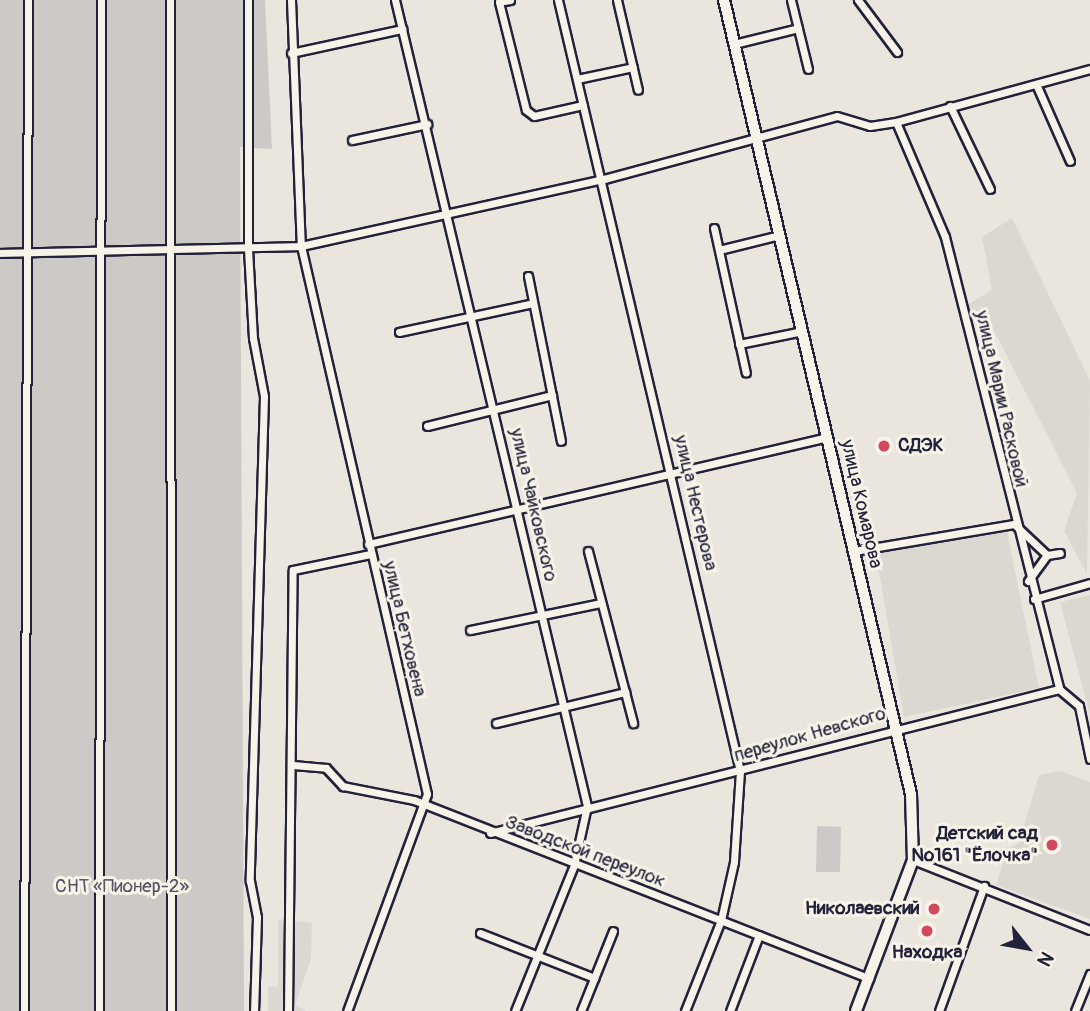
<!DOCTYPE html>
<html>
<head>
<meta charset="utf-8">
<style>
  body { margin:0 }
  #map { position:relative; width:1090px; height:1011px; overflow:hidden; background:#eae6de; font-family:Pangolin,sans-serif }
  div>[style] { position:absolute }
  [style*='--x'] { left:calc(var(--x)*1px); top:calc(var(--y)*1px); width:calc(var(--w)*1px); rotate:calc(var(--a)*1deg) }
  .built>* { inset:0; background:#dbd8d2 }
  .green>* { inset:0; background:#cdc9c6 }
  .roads { filter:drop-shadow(2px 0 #22223b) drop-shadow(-2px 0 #22223b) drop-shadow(0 2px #22223b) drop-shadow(0 -2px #22223b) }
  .street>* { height:7px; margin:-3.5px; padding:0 3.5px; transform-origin:3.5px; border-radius:3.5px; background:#f7f3e8 }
  .primary>* { height:10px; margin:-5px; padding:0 5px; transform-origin:5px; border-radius:5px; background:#f7f3e8 }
  .dots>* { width:19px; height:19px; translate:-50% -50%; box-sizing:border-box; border:4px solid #f7f3e8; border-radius:50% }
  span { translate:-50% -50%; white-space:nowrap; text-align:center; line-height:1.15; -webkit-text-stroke:6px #f7f3e8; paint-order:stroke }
  .street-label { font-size:19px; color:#22223b }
  .poi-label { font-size:19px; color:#22223b; font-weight:700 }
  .left { translate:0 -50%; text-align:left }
  .right { translate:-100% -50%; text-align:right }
  .park-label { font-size:19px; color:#555465 }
  .north { position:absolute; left:992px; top:913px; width:70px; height:70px; -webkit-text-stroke:5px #f7f3e8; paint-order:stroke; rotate:121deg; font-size:19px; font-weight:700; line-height:28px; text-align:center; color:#22223b }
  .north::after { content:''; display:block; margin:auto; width:24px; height:32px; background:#22223b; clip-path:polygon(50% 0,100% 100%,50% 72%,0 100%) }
</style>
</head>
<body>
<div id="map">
  <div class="built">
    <div style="clip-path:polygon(1012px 218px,1090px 381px,1087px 574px,1064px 531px,1077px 493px,987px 317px,972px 317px,967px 305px,992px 290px,982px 237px)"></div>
    <div style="clip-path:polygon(1007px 532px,1039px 688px,904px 717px,876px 554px)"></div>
    <div style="clip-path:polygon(1090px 595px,1090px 715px,1060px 602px)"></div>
    <div style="clip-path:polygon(1060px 771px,1090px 782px,1090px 919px,996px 885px,1008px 848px,1019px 843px,1039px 775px)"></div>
    <div style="clip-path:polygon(278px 919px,312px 923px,311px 959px,295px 1005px,307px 1011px,268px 1011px,268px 987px,278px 986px)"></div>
  </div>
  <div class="green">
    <div style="clip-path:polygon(0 0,265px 0,272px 149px,240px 147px,244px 1011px,0 1011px)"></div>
    <div style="clip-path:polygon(817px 826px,841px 827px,840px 872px,816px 872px)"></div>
  </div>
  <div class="roads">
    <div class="street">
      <div style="--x:170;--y:0;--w:1011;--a:89.94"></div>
      <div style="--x:248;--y:0;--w:249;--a:90"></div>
      <div style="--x:248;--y:249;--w:89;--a:86.8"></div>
      <div style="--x:253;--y:338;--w:59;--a:79.3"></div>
      <div style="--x:264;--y:396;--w:485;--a:91.7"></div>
      <div style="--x:250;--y:881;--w:37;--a:79"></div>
      <div style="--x:257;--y:917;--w:94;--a:91.8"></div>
      <div style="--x:291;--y:0;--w:246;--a:87.7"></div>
      <div style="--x:301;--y:246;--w:562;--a:77.05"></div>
      <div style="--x:427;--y:794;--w:231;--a:110.2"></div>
      <div style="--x:395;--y:0;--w:829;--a:76.6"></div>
      <div style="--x:587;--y:806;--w:60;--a:102.4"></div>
      <div style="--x:574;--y:865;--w:157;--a:112"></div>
      <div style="--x:510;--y:0;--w:11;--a:170"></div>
      <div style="--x:499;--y:2;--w:111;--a:76"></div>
      <div style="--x:526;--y:110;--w:10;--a:37"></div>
      <div style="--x:534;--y:116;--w:50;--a:-12.7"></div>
      <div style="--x:558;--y:0;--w:792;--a:76.72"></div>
      <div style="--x:740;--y:771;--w:91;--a:93.8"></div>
      <div style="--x:734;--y:862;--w:59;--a:102.6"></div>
      <div style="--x:721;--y:920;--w:98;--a:111.6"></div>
      <div style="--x:617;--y:0;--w:92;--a:76.9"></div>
      <div style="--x:791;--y:0;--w:71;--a:76.2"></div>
      <div style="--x:858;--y:0;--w:65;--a:53.1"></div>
      <div style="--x:734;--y:44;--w:66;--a:-14"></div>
      <div style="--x:291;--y:53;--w:114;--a:-12.2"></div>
      <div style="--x:577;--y:79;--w:57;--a:-12.1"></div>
      <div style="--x:1036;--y:84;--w:84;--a:66.2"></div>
      <div style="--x:950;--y:106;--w:92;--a:64.3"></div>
      <div style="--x:896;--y:122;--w:125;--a:66.9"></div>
      <div style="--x:945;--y:237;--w:466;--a:75.8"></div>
      <div style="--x:352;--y:140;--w:77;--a:-12"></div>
      <div style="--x:714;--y:228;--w:148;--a:77.6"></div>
      <div style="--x:719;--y:250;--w:63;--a:-13.8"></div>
      <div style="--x:0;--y:253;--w:301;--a:-1.3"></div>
      <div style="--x:301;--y:246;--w:310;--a:-12.5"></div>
      <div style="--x:604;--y:179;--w:241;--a:-15.1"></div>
      <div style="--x:837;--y:116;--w:34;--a:17"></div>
      <div style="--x:870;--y:126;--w:26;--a:-9"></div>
      <div style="--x:896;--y:122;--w:201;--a:-15.3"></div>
      <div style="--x:528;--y:276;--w:168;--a:78.7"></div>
      <div style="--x:399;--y:332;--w:137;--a:-12.2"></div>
      <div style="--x:739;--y:344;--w:65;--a:-11.5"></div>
      <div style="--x:427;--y:426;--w:129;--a:-13.9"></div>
      <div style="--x:368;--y:544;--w:472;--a:-13.1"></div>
      <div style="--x:588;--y:551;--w:178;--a:75.3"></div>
      <div style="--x:854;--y:551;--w:162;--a:-9.6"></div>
      <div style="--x:1014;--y:524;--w:45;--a:43.2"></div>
      <div style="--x:1047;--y:555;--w:13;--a:-9"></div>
      <div style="--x:1028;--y:581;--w:32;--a:-54"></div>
      <div style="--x:1034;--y:599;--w:58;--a:-15.9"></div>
      <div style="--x:470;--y:630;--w:133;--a:-11.7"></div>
      <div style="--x:496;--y:723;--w:133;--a:-13.5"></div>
      <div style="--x:293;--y:765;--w:33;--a:5"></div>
      <div style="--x:326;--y:768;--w:25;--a:47"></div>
      <div style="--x:343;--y:786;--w:72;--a:11.2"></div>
      <div style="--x:414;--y:800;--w:489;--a:21.4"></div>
      <div style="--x:490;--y:833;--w:587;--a:-14.2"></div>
      <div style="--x:1059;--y:689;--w:26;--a:40"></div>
      <div style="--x:1079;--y:706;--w:54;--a:78.3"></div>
      <div style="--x:913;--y:860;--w:190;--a:21.6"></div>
      <div style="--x:480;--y:933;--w:123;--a:21.5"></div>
      <div style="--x:24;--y:1011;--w:1011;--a:-89.77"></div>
      <div style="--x:99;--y:1011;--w:1011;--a:-89.89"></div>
      <div style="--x:288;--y:1011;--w:441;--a:-89.4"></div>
      <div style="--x:293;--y:570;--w:79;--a:-11.7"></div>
      <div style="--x:581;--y:1011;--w:86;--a:-68.2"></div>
      <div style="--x:730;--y:1011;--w:81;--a:-69.1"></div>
      <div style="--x:939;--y:1011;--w:133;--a:-70.2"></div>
      <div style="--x:1075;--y:1011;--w:40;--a:-68"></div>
    </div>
    <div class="primary">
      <div style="--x:724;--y:0;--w:816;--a:76.75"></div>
      <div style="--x:911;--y:794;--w:66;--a:88.3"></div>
      <div style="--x:913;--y:860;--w:161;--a:110.7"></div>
    </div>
  </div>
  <div class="dots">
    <div style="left:884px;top:446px;background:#d1495b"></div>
    <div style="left:1052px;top:845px;background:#d1495b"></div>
    <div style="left:934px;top:909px;background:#d1495b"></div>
    <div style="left:927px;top:931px;background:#d1495b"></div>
  </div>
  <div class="street-label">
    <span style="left:1001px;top:399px;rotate:77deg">улица Марии Расковой</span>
    <span style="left:695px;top:503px;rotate:77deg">улица Нестерова</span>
    <span style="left:861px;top:504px;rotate:77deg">улица Комарова</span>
    <span style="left:533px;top:505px;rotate:77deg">улица Чайковского</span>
    <span style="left:404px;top:629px;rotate:77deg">улица Бетховена</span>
    <span style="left:810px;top:735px;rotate:-16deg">переулок Невского</span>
    <span style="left:585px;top:852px;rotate:21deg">Заводской переулок</span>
  </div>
  <div class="poi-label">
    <span class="left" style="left:898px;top:446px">СДЭК</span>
    <span class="right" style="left:1038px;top:845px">Детский сад<br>№161 "Ёлочка"</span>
    <span class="right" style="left:920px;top:909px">Николаевский</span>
    <span style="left:927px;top:953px">Находка</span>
  </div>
  <div class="park-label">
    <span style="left:122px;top:887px">СНТ «Пионер-2»</span>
  </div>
  <div class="north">N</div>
</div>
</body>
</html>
